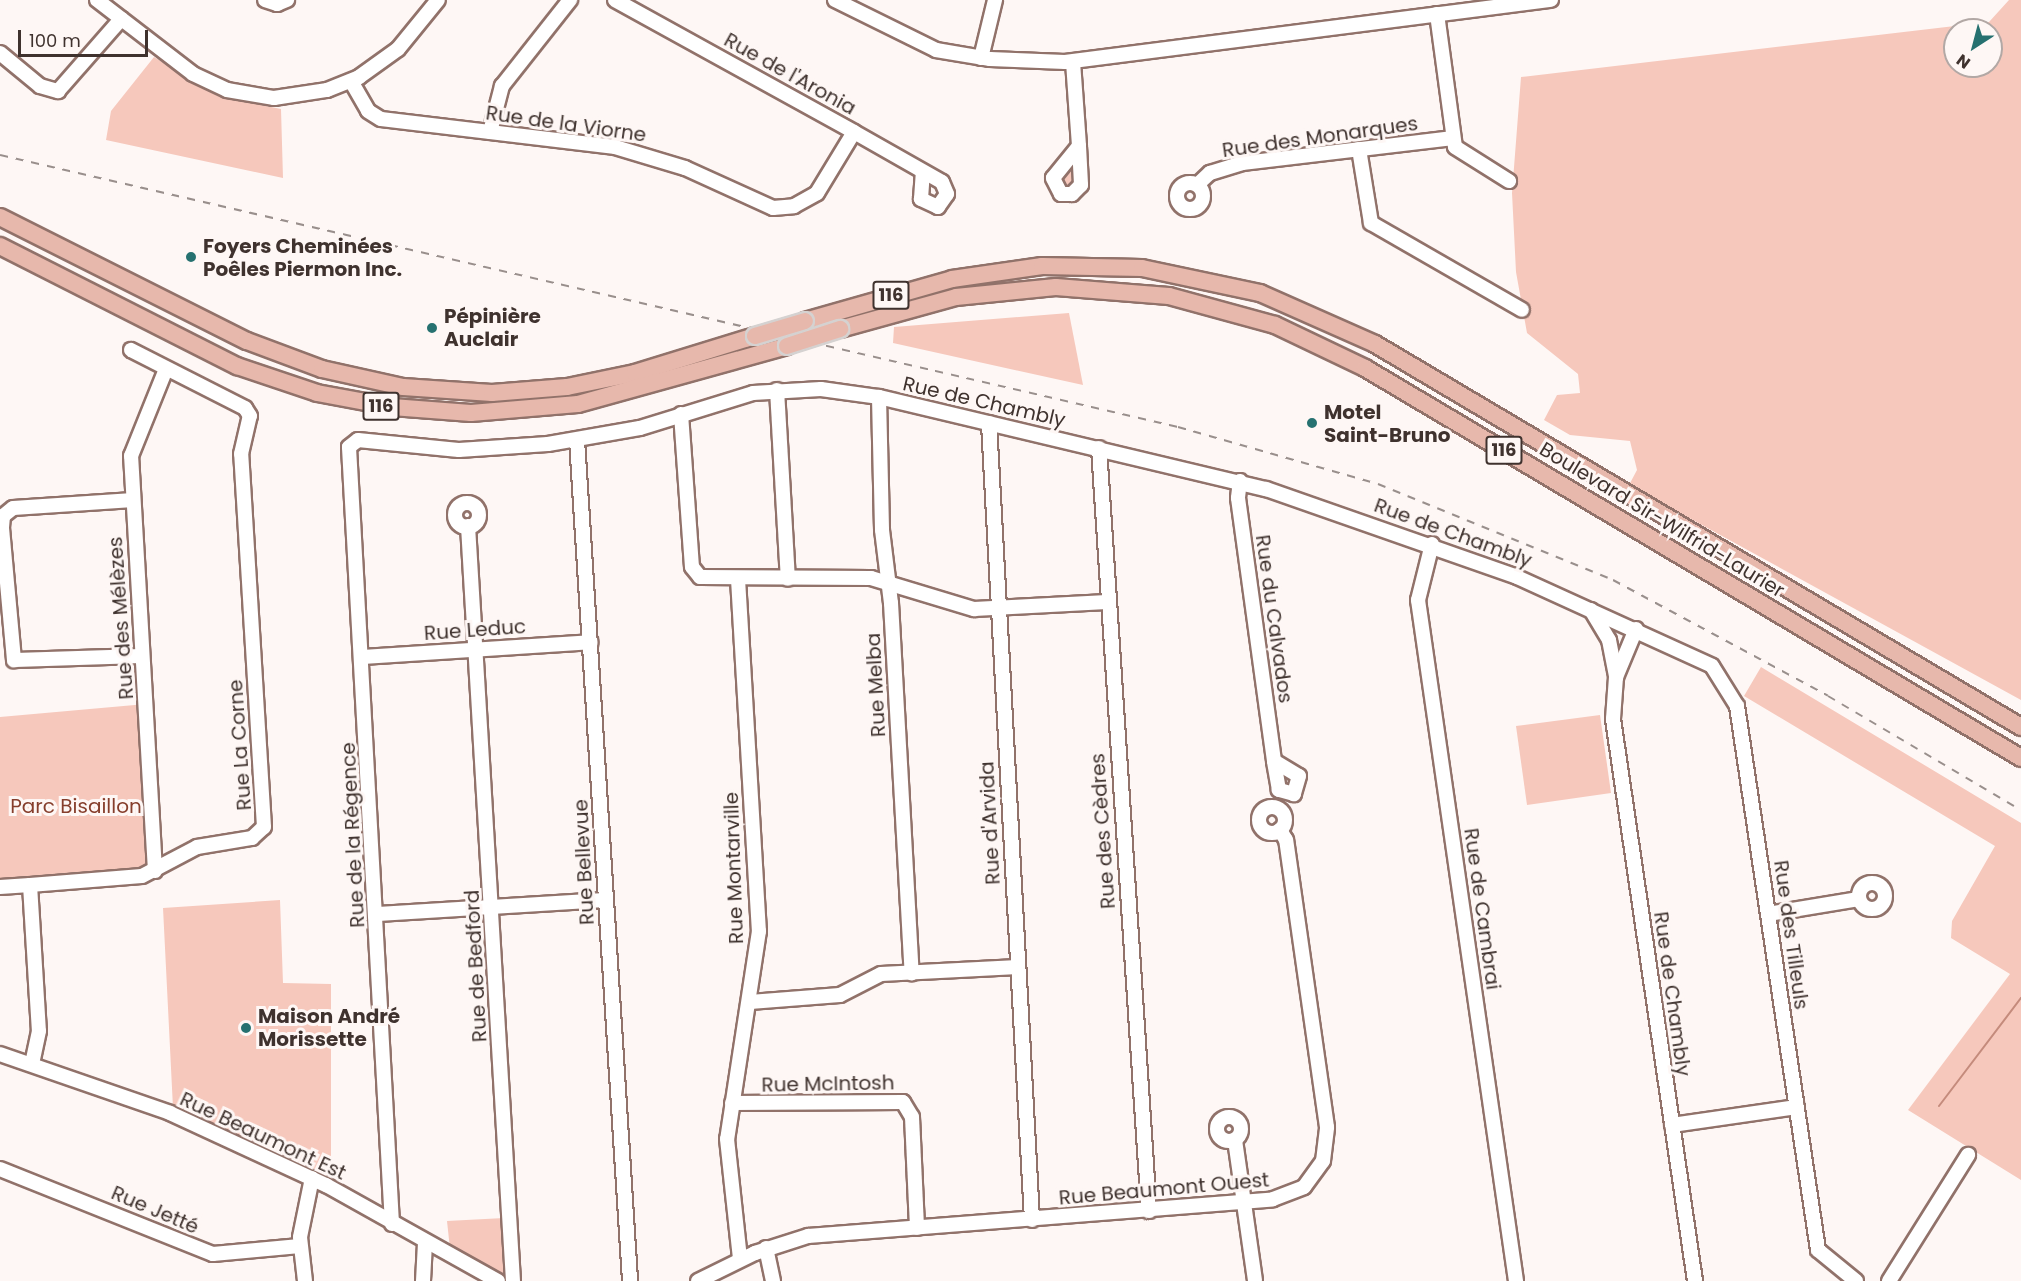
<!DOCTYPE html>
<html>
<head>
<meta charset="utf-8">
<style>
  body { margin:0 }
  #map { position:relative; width:2021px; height:1281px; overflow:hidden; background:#fef7f5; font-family:Poppins,sans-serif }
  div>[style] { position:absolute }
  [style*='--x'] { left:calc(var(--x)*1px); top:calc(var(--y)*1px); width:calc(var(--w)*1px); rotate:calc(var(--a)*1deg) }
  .green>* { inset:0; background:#f6c8bc }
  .stream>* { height:2px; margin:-1px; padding:0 1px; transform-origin:1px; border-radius:1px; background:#c48b7c }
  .roads { filter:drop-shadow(2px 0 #91726a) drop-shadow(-2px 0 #91726a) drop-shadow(0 2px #91726a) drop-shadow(0 -2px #91726a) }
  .minor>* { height:14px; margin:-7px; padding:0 7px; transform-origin:7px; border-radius:7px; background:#fff }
  .minor>.ring { margin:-7px; padding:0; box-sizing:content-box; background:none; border:14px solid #fff; border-radius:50% }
  .major>* { height:16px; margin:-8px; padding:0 8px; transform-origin:8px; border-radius:8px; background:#e7b8ac }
  .rail>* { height:2px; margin-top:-1px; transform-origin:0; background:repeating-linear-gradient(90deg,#998f8c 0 8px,transparent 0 16px) }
  .bridges { filter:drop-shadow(2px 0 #d5d2d1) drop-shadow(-2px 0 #d5d2d1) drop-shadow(0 2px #d5d2d1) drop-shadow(0 -2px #d5d2d1) }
  .major-bridge>* { height:16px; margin:-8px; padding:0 8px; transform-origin:8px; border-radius:8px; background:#e7b8ac }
  .dots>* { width:16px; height:16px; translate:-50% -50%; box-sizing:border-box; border:3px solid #fef7f5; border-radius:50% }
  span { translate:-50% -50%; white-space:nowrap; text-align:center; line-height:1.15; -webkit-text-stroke:6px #fef7f5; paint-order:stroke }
  .shield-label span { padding:2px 4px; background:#fef7f5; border:2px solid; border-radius:4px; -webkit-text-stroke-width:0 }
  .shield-label { font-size:18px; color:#3f322e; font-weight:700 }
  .street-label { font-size:20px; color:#3f322e }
  .poi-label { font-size:20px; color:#3f322e; font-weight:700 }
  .left { translate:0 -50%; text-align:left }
  .park-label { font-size:20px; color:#863e2c }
  .north { position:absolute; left:1943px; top:18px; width:60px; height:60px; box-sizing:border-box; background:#fef7f5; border:2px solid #b2a8a5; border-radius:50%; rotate:216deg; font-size:16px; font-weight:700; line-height:24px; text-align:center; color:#3f322e }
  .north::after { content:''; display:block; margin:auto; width:21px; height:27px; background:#267170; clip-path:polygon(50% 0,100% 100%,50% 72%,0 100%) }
  .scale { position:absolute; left:18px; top:30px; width:130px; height:27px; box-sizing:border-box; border:3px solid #3f322e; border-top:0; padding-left:8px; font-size:18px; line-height:21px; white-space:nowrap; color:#3f322e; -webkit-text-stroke:4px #fef7f5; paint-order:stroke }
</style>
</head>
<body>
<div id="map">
  <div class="green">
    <div style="clip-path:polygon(evenodd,2009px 0,2021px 0,2021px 700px,1629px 485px,1637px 470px,1630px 441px,1570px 435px,1544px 420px,1557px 395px,1580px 393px,1578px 374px,1527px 333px,1516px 272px,1512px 193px,1521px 77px,1989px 22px,2009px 0,1955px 30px,1991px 30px,1991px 66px,1955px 66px,1955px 30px)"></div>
    <div style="clip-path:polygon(154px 57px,218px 96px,281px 109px,283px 178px,106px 140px,111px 111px)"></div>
    <div style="clip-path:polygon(1074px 160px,1077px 181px,1065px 188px,1059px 179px)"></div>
    <div style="clip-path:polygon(1069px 313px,1083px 385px,893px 343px,894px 327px)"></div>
    <div style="clip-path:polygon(1761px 667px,2021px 823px,2021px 1180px,1908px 1110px,2010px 974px,1951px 938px,1952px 921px,1995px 846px,1744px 696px)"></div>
    <div style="clip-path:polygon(146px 704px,155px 871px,0 887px,0 717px)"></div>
    <div style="clip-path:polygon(1600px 715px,1611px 793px,1527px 805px,1516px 726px)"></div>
    <div style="clip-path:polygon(280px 900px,283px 983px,331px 984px,331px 1181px,173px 1108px,163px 908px)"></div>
    <div style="clip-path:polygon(504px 1218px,507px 1275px,450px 1249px,447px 1221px)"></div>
  </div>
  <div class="stream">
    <div style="--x:1939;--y:1106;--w:136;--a:-52.8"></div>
  </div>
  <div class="roads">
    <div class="minor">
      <div style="--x:97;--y:0;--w:121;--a:37.6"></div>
      <div style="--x:193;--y:74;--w:38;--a:25"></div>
      <div style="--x:227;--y:90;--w:48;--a:9.7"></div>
      <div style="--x:274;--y:98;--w:54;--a:-8.6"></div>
      <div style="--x:327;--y:90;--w:35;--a:-22"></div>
      <div style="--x:359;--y:77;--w:48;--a:-35.7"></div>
      <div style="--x:398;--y:49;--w:63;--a:-50.8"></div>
      <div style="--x:265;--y:0;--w:13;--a:18"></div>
      <div style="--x:277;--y:4;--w:11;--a:-22"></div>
      <div style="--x:615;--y:0;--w:273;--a:28.9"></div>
      <div style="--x:854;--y:132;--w:101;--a:29.6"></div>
      <div style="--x:942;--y:182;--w:13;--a:67"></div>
      <div style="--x:947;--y:194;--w:16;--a:125"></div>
      <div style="--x:938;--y:207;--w:19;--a:-155"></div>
      <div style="--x:921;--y:199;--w:27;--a:-86"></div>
      <div style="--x:835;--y:0;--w:113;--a:26.3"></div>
      <div style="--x:936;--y:50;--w:55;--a:9.5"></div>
      <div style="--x:990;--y:59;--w:75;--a:2.3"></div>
      <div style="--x:1065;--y:62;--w:490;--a:-7.3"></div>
      <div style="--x:1437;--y:14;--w:134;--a:82.3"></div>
      <div style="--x:1455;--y:147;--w:64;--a:32.2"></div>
      <div style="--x:0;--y:53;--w:52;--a:39.5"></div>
      <div style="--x:40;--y:86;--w:19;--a:16"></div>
      <div style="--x:58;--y:91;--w:96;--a:-48.8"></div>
      <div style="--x:981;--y:58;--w:60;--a:-76.4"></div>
      <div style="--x:1073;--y:62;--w:84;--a:85.9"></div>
      <div style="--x:1079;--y:146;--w:39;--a:87"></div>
      <div style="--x:1081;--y:185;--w:13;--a:135"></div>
      <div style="--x:1072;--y:194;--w:11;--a:180"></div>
      <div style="--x:1061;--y:194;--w:18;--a:-117"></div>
      <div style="--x:1053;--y:178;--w:41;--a:-50.9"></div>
      <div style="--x:351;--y:81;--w:34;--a:60"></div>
      <div style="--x:368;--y:111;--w:15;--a:32"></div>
      <div style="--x:381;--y:119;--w:236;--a:6.8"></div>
      <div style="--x:615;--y:147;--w:73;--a:16.7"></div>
      <div style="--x:685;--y:168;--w:97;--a:24.4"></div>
      <div style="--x:773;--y:208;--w:21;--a:-5"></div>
      <div style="--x:794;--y:206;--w:26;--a:-29"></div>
      <div style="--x:817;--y:193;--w:71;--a:-58.8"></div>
      <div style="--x:490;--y:132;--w:48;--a:-75.4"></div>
      <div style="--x:502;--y:86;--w:110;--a:-51.7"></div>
      <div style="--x:1359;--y:149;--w:75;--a:80.8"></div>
      <div style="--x:1371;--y:223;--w:174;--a:29.9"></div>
      <div class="ring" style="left:1177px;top:183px;width:12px;height:12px"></div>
      <div style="--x:1197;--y:185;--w:18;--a:-43"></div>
      <div style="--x:1210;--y:173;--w:34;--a:-17"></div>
      <div style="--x:1243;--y:163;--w:211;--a:-6.8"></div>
      <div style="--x:777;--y:390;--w:189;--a:86.7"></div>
      <div style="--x:879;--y:397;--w:133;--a:88.7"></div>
      <div style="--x:882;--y:530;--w:74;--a:83"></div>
      <div style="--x:891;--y:603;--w:371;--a:86.8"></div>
      <div style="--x:681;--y:414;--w:153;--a:85.9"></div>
      <div style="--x:692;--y:567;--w:13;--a:51"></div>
      <div style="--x:700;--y:577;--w:171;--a:0.3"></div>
      <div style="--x:871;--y:578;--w:108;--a:16.8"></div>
      <div style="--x:974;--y:609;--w:133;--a:-3"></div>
      <div style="--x:989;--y:423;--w:798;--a:86.91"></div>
      <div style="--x:577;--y:440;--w:843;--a:86.39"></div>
      <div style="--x:1099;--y:448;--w:765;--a:86.25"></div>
      <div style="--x:1240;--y:481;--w:17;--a:97"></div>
      <div style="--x:1238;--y:498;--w:265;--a:82.2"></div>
      <div style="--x:133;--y:500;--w:120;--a:176.2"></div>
      <div style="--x:13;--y:508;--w:13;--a:141"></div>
      <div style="--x:3;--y:516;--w:12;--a:95"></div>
      <div style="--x:2;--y:528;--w:133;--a:84.8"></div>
      <div style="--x:14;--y:660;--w:128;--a:-1.8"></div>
      <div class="ring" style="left:455px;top:503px;width:10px;height:10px"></div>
      <div style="--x:468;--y:526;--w:756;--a:86.59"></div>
      <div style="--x:1432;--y:544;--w:58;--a:104"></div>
      <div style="--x:1418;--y:600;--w:688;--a:81.81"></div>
      <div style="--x:738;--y:579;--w:353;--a:86.6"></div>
      <div style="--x:759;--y:931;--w:210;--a:98.7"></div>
      <div style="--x:727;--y:1139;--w:121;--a:83.8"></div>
      <div style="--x:1591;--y:610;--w:35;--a:59"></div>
      <div style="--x:1609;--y:640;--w:38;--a:79"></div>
      <div style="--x:1636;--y:629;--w:52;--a:112.6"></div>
      <div style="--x:1616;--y:677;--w:42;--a:94.1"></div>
      <div style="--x:1613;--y:719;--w:568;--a:81.7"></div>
      <div style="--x:362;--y:657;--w:229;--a:-3.7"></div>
      <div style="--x:1274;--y:761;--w:29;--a:31"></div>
      <div style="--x:1299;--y:776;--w:19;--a:106"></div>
      <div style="--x:1294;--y:794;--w:16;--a:-165"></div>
      <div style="--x:1279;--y:790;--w:29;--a:-100"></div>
      <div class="ring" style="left:1259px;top:807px;width:12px;height:12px"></div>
      <div style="--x:155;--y:871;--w:416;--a:-93.3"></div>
      <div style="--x:131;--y:456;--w:94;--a:-68.1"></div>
      <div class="ring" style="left:1859px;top:883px;width:12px;height:12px"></div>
      <div style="--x:30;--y:885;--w:112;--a:-4.6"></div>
      <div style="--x:142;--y:876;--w:62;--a:-27.8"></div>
      <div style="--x:197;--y:847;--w:56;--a:-9.3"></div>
      <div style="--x:252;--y:838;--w:16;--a:-43"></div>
      <div style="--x:264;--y:827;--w:374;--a:-93.5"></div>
      <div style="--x:241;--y:454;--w:39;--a:-77"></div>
      <div style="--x:250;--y:416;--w:9;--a:-122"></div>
      <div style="--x:245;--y:408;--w:128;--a:-153"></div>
      <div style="--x:0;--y:887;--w:30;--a:-4"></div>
      <div style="--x:30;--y:885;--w:146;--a:86.5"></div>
      <div style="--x:39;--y:1031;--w:33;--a:102"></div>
      <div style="--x:377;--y:914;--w:229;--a:-3.5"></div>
      <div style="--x:1768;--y:914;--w:92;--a:-9.4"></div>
      <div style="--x:750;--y:1002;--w:90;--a:-4.4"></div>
      <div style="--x:840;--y:995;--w:46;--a:-27.1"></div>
      <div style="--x:881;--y:974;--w:137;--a:-2.9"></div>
      <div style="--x:0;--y:1054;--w:180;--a:19.1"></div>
      <div style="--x:170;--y:1113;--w:172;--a:24.8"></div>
      <div style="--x:326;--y:1185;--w:197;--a:29.2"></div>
      <div style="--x:732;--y:1103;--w:171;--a:-0.3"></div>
      <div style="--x:903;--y:1102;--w:17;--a:59"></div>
      <div style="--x:912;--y:1117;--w:111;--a:87.4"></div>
      <div class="ring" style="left:1217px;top:1117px;width:10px;height:10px"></div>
      <div style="--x:1672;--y:1125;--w:126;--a:-8.2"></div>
      <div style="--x:1235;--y:1140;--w:142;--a:81.9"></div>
      <div style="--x:0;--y:1169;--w:229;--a:21.8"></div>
      <div style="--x:213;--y:1254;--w:87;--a:-5.3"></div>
      <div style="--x:392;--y:1224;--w:778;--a:-93.17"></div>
      <div style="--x:349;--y:447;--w:11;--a:-38"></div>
      <div style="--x:358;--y:440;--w:101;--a:5.7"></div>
      <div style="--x:459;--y:450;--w:89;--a:-3.9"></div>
      <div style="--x:548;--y:444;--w:93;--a:-9.9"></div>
      <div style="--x:640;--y:428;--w:118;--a:-17.2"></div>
      <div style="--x:753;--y:393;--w:68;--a:-3.4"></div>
      <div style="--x:821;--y:389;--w:59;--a:7.9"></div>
      <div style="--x:879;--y:397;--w:398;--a:13.4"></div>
      <div style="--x:1266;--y:489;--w:266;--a:19.3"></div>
      <div style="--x:1517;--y:577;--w:214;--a:24.5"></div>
      <div style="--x:1712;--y:666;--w:47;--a:58"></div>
      <div style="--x:1737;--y:706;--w:550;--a:81.53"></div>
      <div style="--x:1818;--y:1250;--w:49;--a:39.2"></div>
      <div style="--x:766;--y:1248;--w:34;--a:78"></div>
      <div style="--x:305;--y:1281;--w:44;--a:-96.5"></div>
      <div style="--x:300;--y:1237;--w:60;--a:-78.5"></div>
      <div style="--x:423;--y:1281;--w:39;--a:-87"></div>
      <div style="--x:698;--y:1281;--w:64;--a:-26.2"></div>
      <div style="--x:755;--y:1253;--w:56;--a:-17.8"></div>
      <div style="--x:808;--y:1236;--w:466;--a:-4.5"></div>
      <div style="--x:1273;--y:1199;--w:33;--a:-21"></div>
      <div style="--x:1304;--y:1187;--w:32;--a:-54"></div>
      <div style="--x:1323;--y:1161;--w:34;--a:-83"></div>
      <div style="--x:1327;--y:1127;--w:290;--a:-98.1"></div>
      <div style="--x:1286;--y:840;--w:12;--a:-121"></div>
      <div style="--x:1889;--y:1281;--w:149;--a:-57.9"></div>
    </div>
    <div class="major">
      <div style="--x:0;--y:217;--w:276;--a:26.7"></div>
      <div style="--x:247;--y:341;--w:80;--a:20.5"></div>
      <div style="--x:322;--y:369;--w:83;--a:12.5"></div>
      <div style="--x:403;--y:387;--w:89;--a:3.9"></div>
      <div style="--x:492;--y:393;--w:75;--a:-4.6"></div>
      <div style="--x:567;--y:387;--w:69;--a:-11.6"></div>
      <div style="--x:635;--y:373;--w:126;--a:-17.1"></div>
      <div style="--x:0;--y:246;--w:266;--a:26.9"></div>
      <div style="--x:237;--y:366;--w:84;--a:18.6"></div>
      <div style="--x:317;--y:393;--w:76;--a:10.6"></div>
      <div style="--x:392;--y:407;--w:79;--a:4.3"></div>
      <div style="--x:471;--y:413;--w:107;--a:-4.8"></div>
      <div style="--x:578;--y:404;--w:217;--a:-15.5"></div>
      <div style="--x:805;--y:321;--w:153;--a:-15.9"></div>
      <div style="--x:952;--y:279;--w:91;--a:-8.2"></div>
      <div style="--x:1042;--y:266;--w:100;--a:1.1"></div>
      <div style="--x:1142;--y:268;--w:121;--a:12"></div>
      <div style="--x:1260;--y:293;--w:126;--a:23.9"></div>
      <div style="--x:1375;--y:344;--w:751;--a:30.66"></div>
      <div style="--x:840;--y:329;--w:120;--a:-15.4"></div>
      <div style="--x:956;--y:297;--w:100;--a:-5.7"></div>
      <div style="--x:1056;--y:287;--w:113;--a:4.6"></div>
      <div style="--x:1169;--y:296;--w:110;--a:15.3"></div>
      <div style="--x:1275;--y:325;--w:100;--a:25.5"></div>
      <div style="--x:1365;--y:368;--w:763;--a:30.73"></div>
    </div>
  </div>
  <div class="rail">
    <div style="--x:0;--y:155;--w:1209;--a:13"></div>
    <div style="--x:1178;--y:427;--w:208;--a:15.9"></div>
    <div style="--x:1378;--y:484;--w:254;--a:22.2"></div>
    <div style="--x:1613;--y:580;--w:244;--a:28.3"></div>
    <div style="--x:1828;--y:696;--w:224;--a:30.6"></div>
  </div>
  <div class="bridges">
    <div class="major-bridge">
      <div style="--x:755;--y:336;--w:52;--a:-16.7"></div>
      <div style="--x:787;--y:346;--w:56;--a:-17.8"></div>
    </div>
  </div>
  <div class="dots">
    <div style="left:191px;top:257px;background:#267170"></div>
    <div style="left:432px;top:328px;background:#267170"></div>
    <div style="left:1312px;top:423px;background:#267170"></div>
    <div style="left:246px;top:1028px;background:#267170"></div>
  </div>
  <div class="shield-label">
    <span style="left:891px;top:295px">116</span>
    <span style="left:381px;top:406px">116</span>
    <span style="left:1504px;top:450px">116</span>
  </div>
  <div class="street-label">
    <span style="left:790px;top:74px;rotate:29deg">Rue de l'Aronia</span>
    <span style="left:566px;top:124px;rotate:8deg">Rue de la Viorne</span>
    <span style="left:1320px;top:137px;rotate:-8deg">Rue des Monarques</span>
    <span style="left:984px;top:402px;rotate:13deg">Rue de Chambly</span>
    <span style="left:1662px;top:520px;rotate:31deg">Boulevard Sir-Wilfrid-Laurier</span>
    <span style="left:1453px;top:533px;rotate:20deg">Rue de Chambly</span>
    <span style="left:121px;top:618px;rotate:-94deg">Rue des Mélèzes</span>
    <span style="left:1274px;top:619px;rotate:82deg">Rue du Calvados</span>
    <span style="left:475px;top:630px;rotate:-4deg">Rue Leduc</span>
    <span style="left:876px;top:685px;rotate:-93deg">Rue Melba</span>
    <span style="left:240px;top:745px;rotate:-94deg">Rue La Corne</span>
    <span style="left:990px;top:823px;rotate:-93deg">Rue d'Arvida</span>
    <span style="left:1103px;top:831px;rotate:-94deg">Rue des Cèdres</span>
    <span style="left:353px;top:835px;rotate:-93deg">Rue de la Régence</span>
    <span style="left:584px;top:862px;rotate:-93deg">Rue Bellevue</span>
    <span style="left:734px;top:868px;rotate:-92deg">Rue Montarville</span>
    <span style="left:1482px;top:909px;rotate:82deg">Rue de Cambrai</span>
    <span style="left:1791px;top:935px;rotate:82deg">Rue des Tilleuls</span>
    <span style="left:476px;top:966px;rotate:-93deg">Rue de Bedford</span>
    <span style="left:1672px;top:994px;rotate:82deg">Rue de Chambly</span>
    <span style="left:828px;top:1084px;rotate:-1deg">Rue McIntosh</span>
    <span style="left:263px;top:1136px;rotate:25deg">Rue Beaumont Est</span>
    <span style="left:1164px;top:1189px;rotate:-5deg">Rue Beaumont Ouest</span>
    <span style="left:155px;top:1210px;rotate:23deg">Rue Jetté</span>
  </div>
  <div class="poi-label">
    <span class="left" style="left:203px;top:258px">Foyers Cheminées<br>Poêles Piermon Inc.</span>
    <span class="left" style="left:444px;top:328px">Pépinière<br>Auclair</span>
    <span class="left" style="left:1324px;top:424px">Motel<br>Saint-Bruno</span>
    <span class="left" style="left:258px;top:1028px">Maison André<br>Morissette</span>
  </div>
  <div class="park-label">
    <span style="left:76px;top:806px">Parc Bisaillon</span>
  </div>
  <div class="north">N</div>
  <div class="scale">100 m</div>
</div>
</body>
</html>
